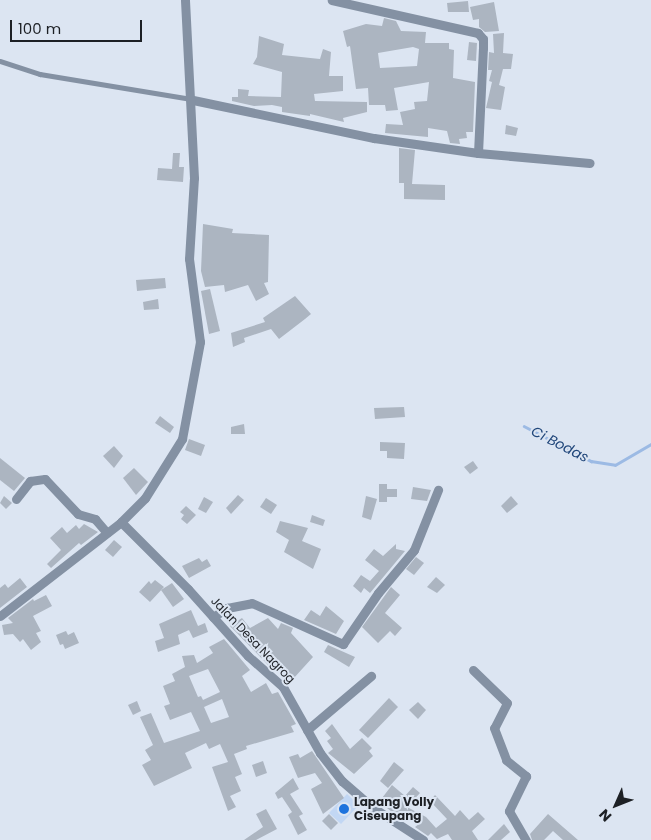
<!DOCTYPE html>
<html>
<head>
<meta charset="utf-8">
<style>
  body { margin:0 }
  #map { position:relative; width:651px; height:840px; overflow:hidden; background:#dce5f2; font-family:Poppins,sans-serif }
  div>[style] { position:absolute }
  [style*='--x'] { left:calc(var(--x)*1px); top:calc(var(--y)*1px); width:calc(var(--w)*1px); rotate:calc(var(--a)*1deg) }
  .green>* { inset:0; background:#c2d7f4 }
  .stream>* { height:2.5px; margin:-1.25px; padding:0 1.25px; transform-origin:1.25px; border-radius:1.25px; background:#9cbae4 }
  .building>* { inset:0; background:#acb5c1 }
  .lane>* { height:4.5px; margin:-2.25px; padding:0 2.25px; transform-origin:2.25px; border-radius:2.25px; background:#8491a3 }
  .street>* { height:9px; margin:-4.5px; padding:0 4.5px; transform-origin:4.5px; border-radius:4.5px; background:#8491a3 }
  .dots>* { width:14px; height:14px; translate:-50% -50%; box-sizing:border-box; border:2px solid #dce5f2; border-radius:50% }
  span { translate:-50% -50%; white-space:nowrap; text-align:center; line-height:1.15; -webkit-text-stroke:4px #dce5f2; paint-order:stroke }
  .street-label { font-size:12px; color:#1d2025 }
  .poi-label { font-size:12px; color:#1d2025; font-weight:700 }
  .left { translate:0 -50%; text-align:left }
  .water-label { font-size:14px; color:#21477b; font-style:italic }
  .north { position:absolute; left:591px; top:780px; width:50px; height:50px; -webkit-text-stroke:4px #dce5f2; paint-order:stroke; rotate:226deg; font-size:14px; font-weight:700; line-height:20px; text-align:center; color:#1d2025 }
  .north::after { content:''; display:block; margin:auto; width:18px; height:22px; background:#1d2025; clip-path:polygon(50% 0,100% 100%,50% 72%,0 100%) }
  .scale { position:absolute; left:10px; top:20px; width:132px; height:22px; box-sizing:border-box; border:2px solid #1d2025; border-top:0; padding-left:6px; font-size:15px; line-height:18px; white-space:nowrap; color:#1d2025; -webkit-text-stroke:4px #dce5f2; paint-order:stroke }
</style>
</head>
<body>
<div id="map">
  <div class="green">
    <div style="clip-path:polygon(347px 794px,359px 805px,341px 824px,329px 813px)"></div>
  </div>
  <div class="stream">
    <div style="--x:524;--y:426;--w:76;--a:27.6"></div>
    <div style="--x:591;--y:461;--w:24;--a:9"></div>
    <div style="--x:615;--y:465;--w:42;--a:-30.3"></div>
  </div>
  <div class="building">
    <div style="clip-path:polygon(468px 1px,469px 12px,448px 12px,447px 3px)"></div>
    <div style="clip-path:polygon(494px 2px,499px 31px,485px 32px,479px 27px,479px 19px,473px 20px,470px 7px)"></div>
    <div style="clip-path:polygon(evenodd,384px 18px,396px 21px,401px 31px,426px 32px,425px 43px,449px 43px,449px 49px,454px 50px,453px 78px,475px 82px,473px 132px,466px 132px,467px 138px,459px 139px,460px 144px,450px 143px,447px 131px,428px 128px,428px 137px,385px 133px,386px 124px,403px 125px,400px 112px,415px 109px,414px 102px,427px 101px,429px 82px,394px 88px,398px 110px,386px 111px,385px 105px,369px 105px,368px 88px,356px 89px,350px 46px,347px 47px,343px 31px,366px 24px,382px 26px,384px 18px,413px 47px,419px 49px,417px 66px,380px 68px,378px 53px,413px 47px)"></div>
    <div style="clip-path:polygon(504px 33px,503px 53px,513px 54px,511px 69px,503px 69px,499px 85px,505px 87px,501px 110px,486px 108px,492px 82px,489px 81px,492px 70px,488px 70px,489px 52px,494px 53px,493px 34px)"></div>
    <div style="clip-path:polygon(259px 36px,284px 44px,282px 55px,320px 59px,323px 49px,331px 52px,329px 76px,343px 76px,343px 91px,314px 94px,315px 101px,367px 102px,367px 112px,343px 118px,344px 122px,310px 114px,310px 116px,282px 112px,282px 107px,272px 105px,254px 106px,232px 101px,232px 97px,238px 97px,238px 89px,249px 90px,248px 96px,281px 97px,282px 72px,253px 64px,257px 57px)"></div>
    <div style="clip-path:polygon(469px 42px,477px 43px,476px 61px,467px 60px)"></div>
    <div style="clip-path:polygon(506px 125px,518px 128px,516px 136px,505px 134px)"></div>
    <div style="clip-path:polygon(399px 148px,415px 150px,412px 184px,445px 185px,445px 200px,404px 199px,404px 183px,399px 183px)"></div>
    <div style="clip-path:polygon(173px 153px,180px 153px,179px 167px,184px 167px,183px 182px,157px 180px,158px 168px,172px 169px)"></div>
    <div style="clip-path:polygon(203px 224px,233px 229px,232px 233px,269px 235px,268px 282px,264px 283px,269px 294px,256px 301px,248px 285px,225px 292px,224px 285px,205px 287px,201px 271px)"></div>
    <div style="clip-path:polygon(165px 278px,166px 288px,137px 291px,136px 280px)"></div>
    <div style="clip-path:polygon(210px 289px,220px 331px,209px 334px,201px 291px)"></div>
    <div style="clip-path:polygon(295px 296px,311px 314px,305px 319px,279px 339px,271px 329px,244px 338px,245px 342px,233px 347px,231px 333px,265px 322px,263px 318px)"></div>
    <div style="clip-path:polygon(158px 299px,159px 309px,144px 310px,143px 302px)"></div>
    <div style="clip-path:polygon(404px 407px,405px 417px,375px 419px,374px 408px)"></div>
    <div style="clip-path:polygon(160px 416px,174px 427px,170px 433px,155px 423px)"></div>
    <div style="clip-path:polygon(244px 424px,245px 434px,231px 434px,231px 427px)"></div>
    <div style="clip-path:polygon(189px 439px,205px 445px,201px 456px,185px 450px)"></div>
    <div style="clip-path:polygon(380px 442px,405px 443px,404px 459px,387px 458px,387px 451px,380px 451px)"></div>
    <div style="clip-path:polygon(114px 446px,123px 456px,114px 468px,103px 456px)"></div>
    <div style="clip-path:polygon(0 458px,25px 478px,14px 491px,0 480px)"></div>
    <div style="clip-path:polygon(473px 461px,478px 468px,470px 474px,464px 467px)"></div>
    <div style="clip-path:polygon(134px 468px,148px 482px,136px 495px,123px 478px)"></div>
    <div style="clip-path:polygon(379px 484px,387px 484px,387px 489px,397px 489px,397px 497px,387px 497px,387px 502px,379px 502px)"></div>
    <div style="clip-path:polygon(413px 487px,431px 490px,427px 501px,411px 499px)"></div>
    <div style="clip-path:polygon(238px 495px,244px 500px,231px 514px,226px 508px)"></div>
    <div style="clip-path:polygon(4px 496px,12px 503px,6px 509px,0 503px)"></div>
    <div style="clip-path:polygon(366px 496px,377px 499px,371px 520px,362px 517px)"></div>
    <div style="clip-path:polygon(511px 496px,518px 504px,507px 513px,501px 506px)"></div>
    <div style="clip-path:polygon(204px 497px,213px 502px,206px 513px,198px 509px)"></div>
    <div style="clip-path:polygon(266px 498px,277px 505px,271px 514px,260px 507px)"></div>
    <div style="clip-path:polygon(186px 506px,196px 515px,187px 524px,181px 519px,184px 515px,180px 512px)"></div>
    <div style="clip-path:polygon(312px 515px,325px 520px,323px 526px,310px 522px)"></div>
    <div style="clip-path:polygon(280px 521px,308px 528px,302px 541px,321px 549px,313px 569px,284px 552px,289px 540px,276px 532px)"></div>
    <div style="clip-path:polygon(84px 524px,98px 532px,81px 545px,79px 543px,51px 568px,47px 564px,61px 550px,50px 538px,62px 527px,67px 533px,76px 525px,79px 529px)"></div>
    <div style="clip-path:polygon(114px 540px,122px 547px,113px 557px,105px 550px)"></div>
    <div style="clip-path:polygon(396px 544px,396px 549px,405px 551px,370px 593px,364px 588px,361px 593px,353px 586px,361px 575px,370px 581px,379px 571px,365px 560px,374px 549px,383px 556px)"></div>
    <div style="clip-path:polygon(416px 557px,424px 563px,414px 575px,406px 569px)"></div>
    <div style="clip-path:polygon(199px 558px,202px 562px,207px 559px,211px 566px,189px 578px,182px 566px)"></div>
    <div style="clip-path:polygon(436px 577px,445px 585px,437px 593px,427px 587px)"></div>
    <div style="clip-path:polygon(20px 578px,27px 587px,0 608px,0 588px,5px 584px,8px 588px)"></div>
    <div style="clip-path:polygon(155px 580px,164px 587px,150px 602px,139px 592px,149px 581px,151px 584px)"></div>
    <div style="clip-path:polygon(172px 583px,184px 599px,173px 607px,161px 590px)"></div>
    <div style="clip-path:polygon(391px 587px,400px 595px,385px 613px,402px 628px,395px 636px,390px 631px,378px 643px,362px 627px)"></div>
    <div style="clip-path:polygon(46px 595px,52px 606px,33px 616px,41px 631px,36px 633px,41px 642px,31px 650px,23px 639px,20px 642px,13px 634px,4px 635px,2px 625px,13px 623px,8px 618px,33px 599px,34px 601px)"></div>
    <div style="clip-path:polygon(326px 606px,344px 621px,336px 634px,304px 620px,311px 610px,320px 616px)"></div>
    <div style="clip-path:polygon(191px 610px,198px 626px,205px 623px,208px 632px,193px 638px,189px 630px,178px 635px,180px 644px,158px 652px,155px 641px,164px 638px,159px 624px)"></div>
    <div style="clip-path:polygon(242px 618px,250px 628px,268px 618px,278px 629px,281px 623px,293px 628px,291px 633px,313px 657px,293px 679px,279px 665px,273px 670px,230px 626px)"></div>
    <div style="clip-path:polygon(66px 631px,68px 635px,74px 632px,79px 643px,65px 649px,63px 644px,60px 645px,56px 635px)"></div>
    <div style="clip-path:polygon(evenodd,224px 639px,250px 670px,242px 676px,251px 692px,266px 683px,272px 694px,278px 692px,296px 724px,291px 726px,294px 732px,246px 746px,247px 749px,234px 754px,242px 774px,235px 777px,241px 791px,230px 796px,236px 807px,228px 811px,212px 767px,228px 762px,220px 744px,209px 749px,206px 743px,185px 753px,192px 768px,154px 786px,142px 765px,151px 760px,145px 750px,153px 745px,140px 717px,151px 713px,164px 743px,200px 731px,191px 712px,170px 720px,164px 706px,170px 704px,163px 686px,175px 681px,172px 674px,185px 667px,182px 656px,194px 655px,197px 663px,213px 653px,209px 647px,224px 639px,208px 669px,220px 692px,203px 700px,201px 696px,198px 697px,189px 676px,208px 669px,224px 639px,222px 699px,229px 717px,211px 723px,204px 707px,222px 699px)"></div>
    <div style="clip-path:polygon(328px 645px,355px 657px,349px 667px,324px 652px)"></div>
    <div style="clip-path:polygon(389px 698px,398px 707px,368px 738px,359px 730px)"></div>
    <div style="clip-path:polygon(137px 701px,141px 711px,133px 715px,128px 705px)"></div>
    <div style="clip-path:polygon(418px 702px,426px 710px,418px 719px,409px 710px)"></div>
    <div style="clip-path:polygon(332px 724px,350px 749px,362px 738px,372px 748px,369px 751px,373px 756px,354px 774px,328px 753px,333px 749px,327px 741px,331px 738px,325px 731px)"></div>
    <div style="clip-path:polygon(312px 751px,344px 798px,323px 814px,311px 789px,322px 783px,315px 773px,298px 778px,289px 757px,298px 754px,300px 758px)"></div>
    <div style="clip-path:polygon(263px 761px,267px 773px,256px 777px,252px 765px)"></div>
    <div style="clip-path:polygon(394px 762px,404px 770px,388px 788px,380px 781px)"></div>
    <div style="clip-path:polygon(293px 778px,299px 789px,290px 794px,303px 814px,299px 816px,307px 830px,298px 835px,288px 815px,292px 812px,282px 797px,278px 799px,275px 793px)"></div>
    <div style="clip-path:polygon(392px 785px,405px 796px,413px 787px,420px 793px,407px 807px,426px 817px,436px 828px,447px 819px,430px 801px,435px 795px,455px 816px,460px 810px,469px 820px,478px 812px,485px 819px,472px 831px,478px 840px,452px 840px,448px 834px,437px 839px,431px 833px,428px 836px,415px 827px,419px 824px,403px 814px,400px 818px,379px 802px)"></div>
    <div style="clip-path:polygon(266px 809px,277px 829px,256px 840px,244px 840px,263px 827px,256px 814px)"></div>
    <div style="clip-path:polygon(329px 814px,338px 823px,331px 830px,322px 821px)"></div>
    <div style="clip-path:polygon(548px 814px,578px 840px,563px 840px,553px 831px,544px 840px,532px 840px,530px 834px)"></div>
    <div style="clip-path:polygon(504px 824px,510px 832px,501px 840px,488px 840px)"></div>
  </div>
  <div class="lane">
    <div style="--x:0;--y:61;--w:42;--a:18"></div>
    <div style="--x:40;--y:74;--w:153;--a:9.4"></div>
  </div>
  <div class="street">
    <div style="--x:193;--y:100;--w:185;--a:11.9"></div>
    <div style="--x:374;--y:138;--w:105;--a:8.2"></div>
    <div style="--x:478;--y:153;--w:105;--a:-87.3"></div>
    <div style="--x:483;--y:48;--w:9;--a:-90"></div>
    <div style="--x:483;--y:39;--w:8;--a:-130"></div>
    <div style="--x:478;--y:33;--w:150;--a:-167.3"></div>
    <div style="--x:478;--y:153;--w:112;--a:5.1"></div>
    <div style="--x:16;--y:499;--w:23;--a:-52"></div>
    <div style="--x:30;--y:481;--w:15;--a:-8"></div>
    <div style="--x:45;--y:479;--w:48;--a:46.7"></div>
    <div style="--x:78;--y:514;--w:18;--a:16"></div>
    <div style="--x:95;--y:519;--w:18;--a:49"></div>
    <div style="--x:121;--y:522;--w:95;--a:45"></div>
    <div style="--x:188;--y:589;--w:90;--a:48.2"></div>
    <div style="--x:248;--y:656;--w:47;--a:41.5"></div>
    <div style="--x:283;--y:687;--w:76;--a:60.7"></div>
    <div style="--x:320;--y:753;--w:36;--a:52"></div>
    <div style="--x:342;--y:781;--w:40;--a:41"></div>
    <div style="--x:372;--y:807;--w:61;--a:32.9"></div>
    <div style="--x:0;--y:616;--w:153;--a:-37.8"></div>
    <div style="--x:121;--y:522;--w:34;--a:-45"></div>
    <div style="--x:145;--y:498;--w:70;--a:-57.9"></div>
    <div style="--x:182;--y:439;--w:99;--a:-79.5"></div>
    <div style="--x:200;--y:342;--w:84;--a:-97.5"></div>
    <div style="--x:189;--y:259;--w:81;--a:-86.5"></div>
    <div style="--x:194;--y:178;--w:178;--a:-92.9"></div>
    <div style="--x:213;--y:617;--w:17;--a:-33"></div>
    <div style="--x:227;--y:608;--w:25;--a:-11"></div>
    <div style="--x:252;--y:603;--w:100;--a:24.3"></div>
    <div style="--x:343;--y:644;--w:62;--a:-55.5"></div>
    <div style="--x:378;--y:593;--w:56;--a:-50.1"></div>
    <div style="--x:414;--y:550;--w:65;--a:-68.2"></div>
    <div style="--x:473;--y:670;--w:47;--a:44.1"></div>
    <div style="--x:507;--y:703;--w:28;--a:117"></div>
    <div style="--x:494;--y:728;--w:34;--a:69"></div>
    <div style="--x:506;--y:760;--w:26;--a:39"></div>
    <div style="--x:526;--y:776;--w:39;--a:116"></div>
    <div style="--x:509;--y:811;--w:34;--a:60"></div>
    <div style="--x:307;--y:730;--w:84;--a:-40.2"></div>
  </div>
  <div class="dots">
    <div style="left:344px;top:809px;background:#1e73dd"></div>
  </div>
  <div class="street-label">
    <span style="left:253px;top:640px;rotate:46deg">Jalan Desa Nagrog</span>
  </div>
  <div class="poi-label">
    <span class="left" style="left:354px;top:809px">Lapang Volly<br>Ciseupang</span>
  </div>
  <div class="water-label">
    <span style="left:560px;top:444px;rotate:27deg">Ci Bodas</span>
  </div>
  <div class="north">N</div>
  <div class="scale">100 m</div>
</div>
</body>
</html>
